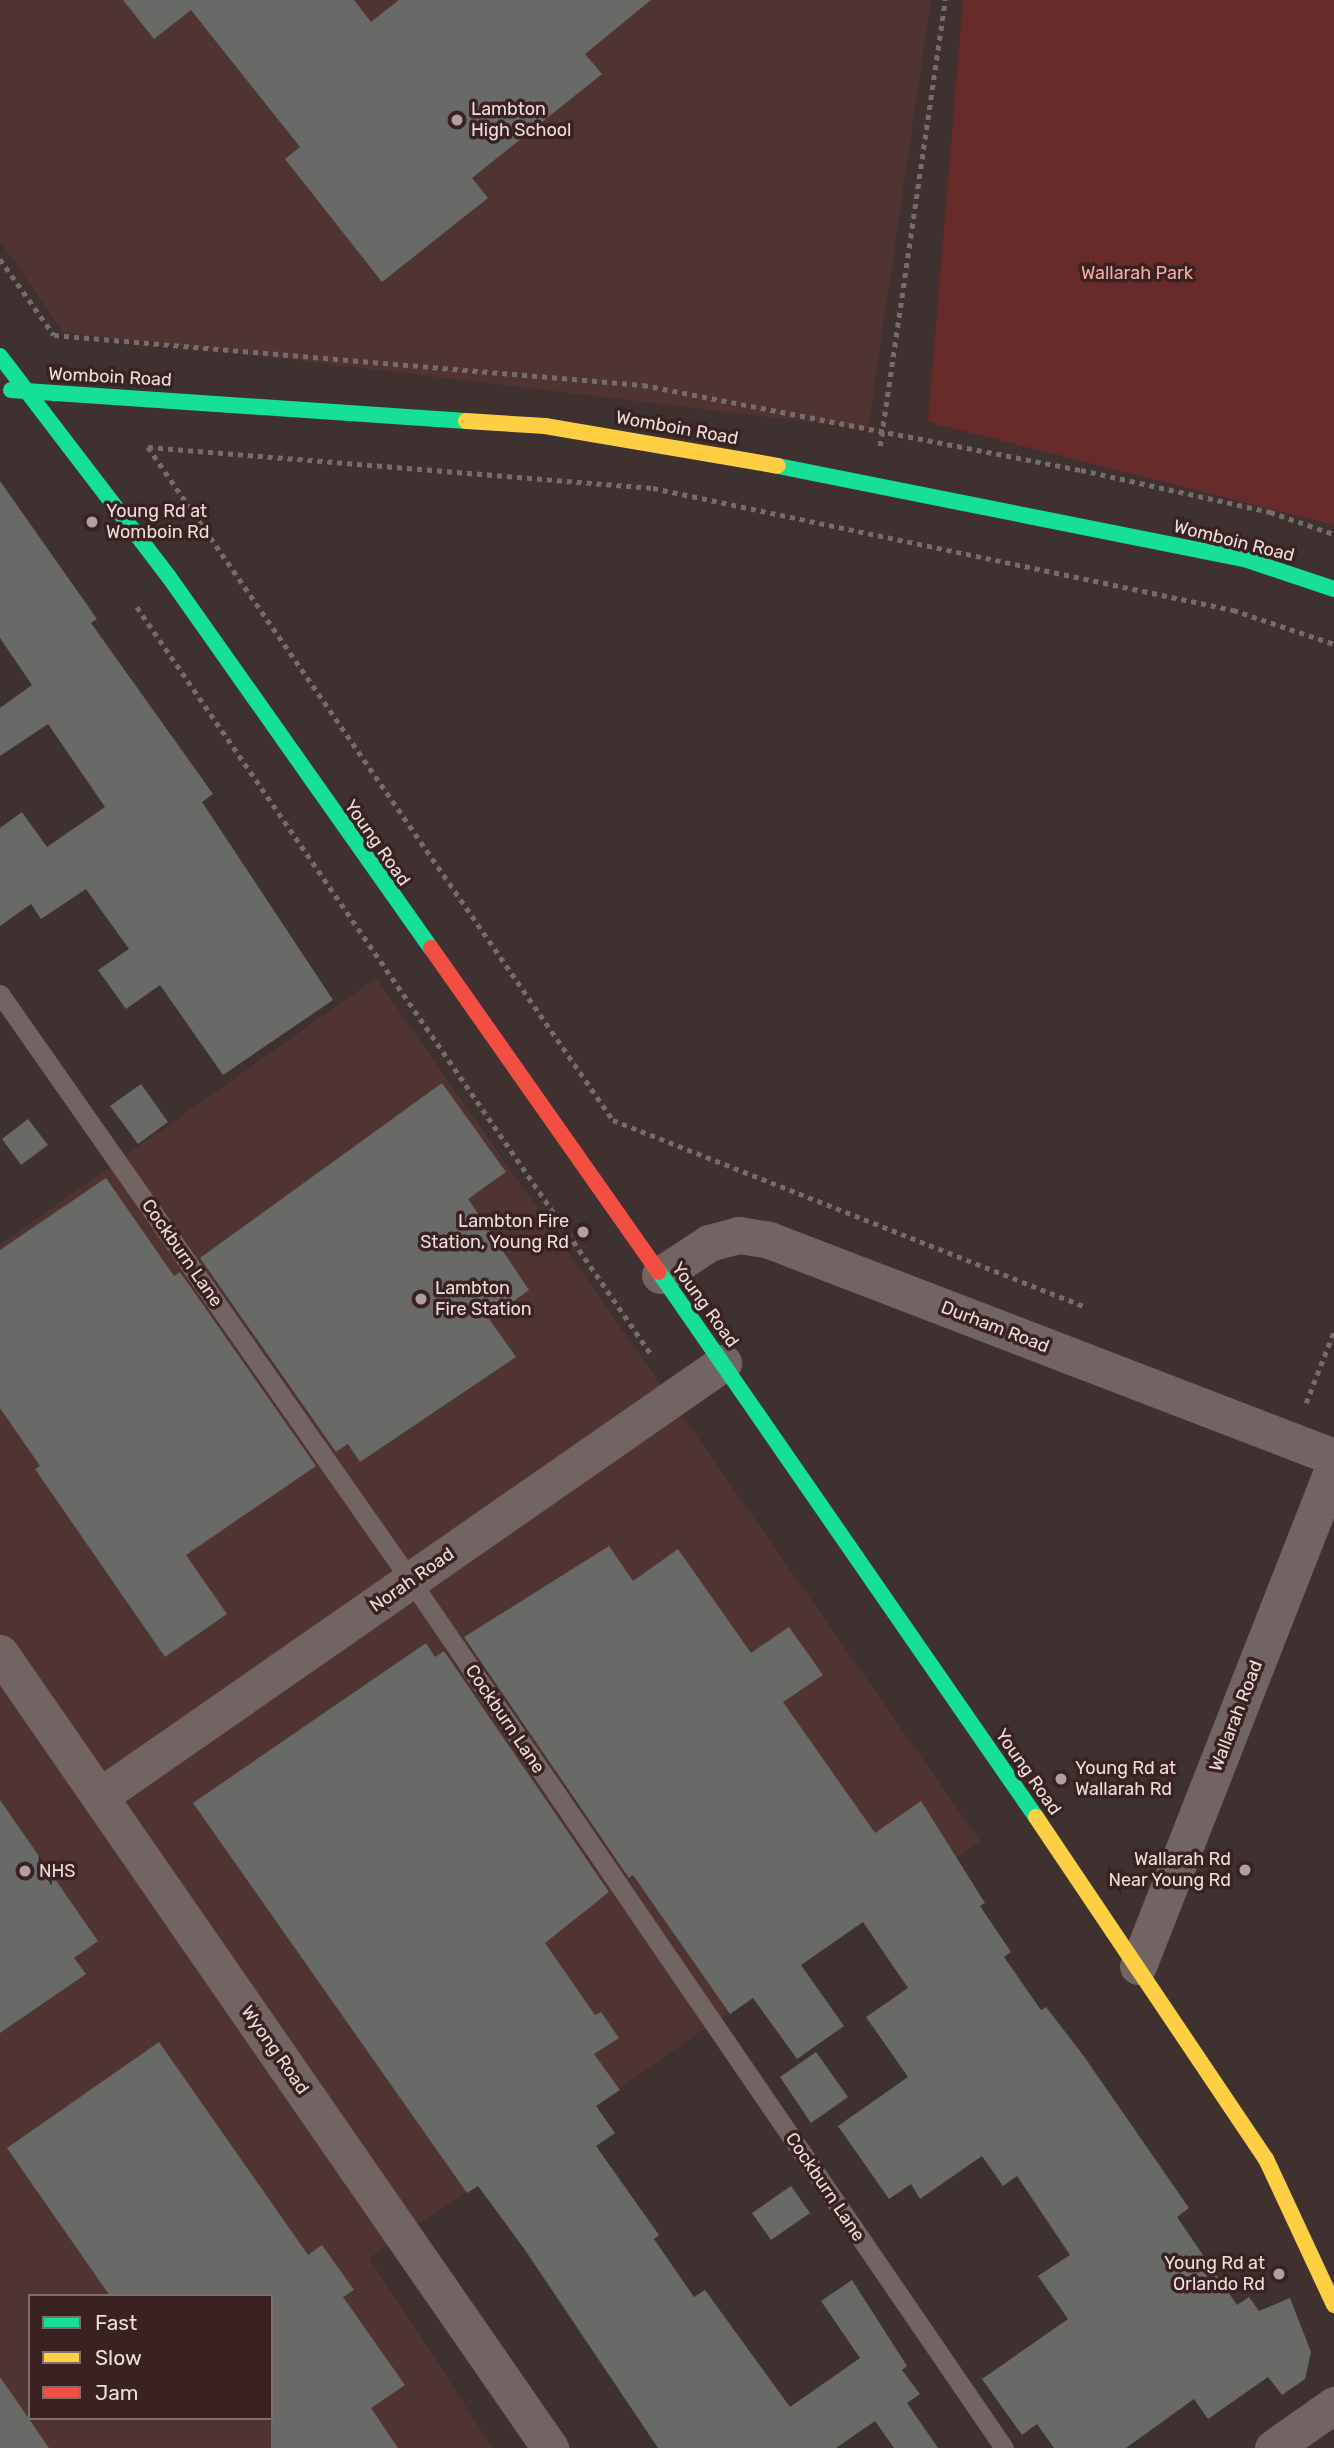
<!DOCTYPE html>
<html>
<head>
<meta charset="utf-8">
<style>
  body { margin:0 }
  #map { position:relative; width:1334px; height:2448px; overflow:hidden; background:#3e3130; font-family:Rubik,sans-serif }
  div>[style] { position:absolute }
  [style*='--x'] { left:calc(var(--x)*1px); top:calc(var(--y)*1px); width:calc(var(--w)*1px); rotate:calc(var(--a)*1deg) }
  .built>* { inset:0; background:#503432 }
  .green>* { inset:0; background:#672c2a }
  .building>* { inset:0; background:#696967 }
  .path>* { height:4.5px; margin-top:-2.25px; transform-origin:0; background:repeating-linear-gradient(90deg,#776c6a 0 5px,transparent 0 10px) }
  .lane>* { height:19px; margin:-9.5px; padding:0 9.5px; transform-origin:9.5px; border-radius:9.5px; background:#726462 }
  .street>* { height:37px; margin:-18.5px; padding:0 18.5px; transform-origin:18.5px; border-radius:18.5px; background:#726462 }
  .fast>* { height:16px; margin:-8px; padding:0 8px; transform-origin:8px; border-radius:8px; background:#16e098 }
  .slow>* { height:16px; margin:-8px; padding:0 8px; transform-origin:8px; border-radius:8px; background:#ffcf43 }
  .jam>* { height:16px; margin:-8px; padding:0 8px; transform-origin:8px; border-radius:8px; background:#f24e42 }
  .dots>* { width:19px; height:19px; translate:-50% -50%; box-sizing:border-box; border:4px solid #392221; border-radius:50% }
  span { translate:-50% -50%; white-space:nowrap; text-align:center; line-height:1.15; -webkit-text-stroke:7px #392221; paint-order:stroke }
  .poi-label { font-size:18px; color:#eddedc }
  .left { translate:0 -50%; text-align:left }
  .right { translate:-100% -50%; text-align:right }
  .park-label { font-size:18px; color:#f6aca5 }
  .street-label { font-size:18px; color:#eddedc }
  .legend { position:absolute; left:28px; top:2294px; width:245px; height:126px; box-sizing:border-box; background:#392221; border:2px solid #816d6c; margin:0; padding:9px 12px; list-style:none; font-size:21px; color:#eddedc }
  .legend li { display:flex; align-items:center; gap:14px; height:35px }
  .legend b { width:35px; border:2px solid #816d6c }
</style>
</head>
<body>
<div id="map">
  <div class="built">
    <div style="clip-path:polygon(0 0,931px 0,868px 429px,63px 332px,0 241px)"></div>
    <div style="clip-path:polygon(evenodd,376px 978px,980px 1841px,369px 2258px,493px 2448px,0 2448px,0 1245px,376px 978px,30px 2296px,271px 2296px,271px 2418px,30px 2418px,30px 2296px)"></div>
  </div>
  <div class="green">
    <div style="clip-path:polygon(963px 0,1334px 0,1334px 525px,928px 422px)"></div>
  </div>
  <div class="building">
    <div style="clip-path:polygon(123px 0,354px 0,371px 22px,399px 0,651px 0,585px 54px,602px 74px,472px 178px,488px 198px,382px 282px,285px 159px,300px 147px,191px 10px,154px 39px)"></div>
    <div style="clip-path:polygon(0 481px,97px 619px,91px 623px,213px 794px,202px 802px,333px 1000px,223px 1075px,160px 985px,126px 1009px,98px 970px,129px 949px,86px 889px,41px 919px,31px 904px,0 926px,0 828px,22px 812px,47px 847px,105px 807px,48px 724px,0 756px,0 708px,32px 685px,0 638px)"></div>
    <div style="clip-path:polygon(442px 1083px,506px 1172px,468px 1199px,529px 1290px,489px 1319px,516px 1357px,360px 1462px,348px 1444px,336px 1452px,200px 1258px)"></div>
    <div style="clip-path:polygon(141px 1084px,168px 1122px,138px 1144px,110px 1106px)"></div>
    <div style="clip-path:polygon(28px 1119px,48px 1145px,21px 1165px,2px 1139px)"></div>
    <div style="clip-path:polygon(106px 1178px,174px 1276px,180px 1272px,316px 1466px,186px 1555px,227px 1614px,165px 1657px,35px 1469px,40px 1466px,0 1408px,0 1250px)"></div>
    <div style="clip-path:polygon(609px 1546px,633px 1581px,678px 1549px,751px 1653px,789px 1627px,823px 1675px,783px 1702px,875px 1833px,921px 1801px,985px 1903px,980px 1906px,1011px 1952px,1004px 1957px,1041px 2010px,1046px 2007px,1083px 2055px,1189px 2208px,1177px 2217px,1237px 2305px,1249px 2297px,1259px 2311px,1290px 2298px,1311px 2352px,1305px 2379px,1282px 2395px,1268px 2377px,1208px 2419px,1194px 2399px,1126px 2448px,1054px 2448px,1037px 2424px,1022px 2435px,982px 2379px,1068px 2319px,1038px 2276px,1070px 2255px,1017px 2176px,1003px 2186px,982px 2156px,920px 2199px,911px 2184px,889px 2199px,838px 2126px,908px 2077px,866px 2017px,908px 1988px,863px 1922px,801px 1965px,844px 2026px,797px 2059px,753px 1998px,730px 2014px,633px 1875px,629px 1878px,464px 1637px)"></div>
    <div style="clip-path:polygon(426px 1643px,435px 1657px,444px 1651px,609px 1892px,545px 1943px,595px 2015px,601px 2012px,619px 2038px,594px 2054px,620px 2090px,596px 2106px,615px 2133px,596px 2146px,659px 2235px,654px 2239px,694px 2297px,705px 2290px,790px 2407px,860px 2358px,821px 2301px,852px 2280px,907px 2366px,902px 2370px,920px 2394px,907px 2403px,938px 2448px,894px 2448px,875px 2421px,836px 2448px,658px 2448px,525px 2250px,478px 2186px,467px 2193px,193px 1803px)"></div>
    <div style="clip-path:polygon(0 1800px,98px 1941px,74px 1958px,86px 1974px,0 2033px)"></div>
    <div style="clip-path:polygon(159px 2042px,308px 2255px,322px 2245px,354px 2290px,343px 2297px,405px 2385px,371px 2408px,398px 2448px,271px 2448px,271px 2296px,110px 2296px,7px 2148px)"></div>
    <div style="clip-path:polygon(816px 2052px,848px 2097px,811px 2123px,780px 2077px)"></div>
    <div style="clip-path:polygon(791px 2186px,810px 2213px,771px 2240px,752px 2213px)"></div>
    <div style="clip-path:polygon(0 2377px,49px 2448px,0 2448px)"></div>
  </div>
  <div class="path">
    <div style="--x:0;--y:259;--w:93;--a:54.6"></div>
    <div style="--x:54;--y:335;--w:591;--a:4.85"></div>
    <div style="--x:643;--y:385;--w:446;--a:11"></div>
    <div style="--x:1081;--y:470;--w:194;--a:12.5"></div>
    <div style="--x:1270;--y:512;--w:68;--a:19"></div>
    <div style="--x:880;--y:446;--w:451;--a:-81.7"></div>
    <div style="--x:148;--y:447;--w:818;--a:55.36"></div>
    <div style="--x:613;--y:1120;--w:509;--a:21.57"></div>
    <div style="--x:148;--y:447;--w:507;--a:4.64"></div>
    <div style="--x:653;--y:488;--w:593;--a:11.88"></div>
    <div style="--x:1233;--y:610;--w:107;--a:18.6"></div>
    <div style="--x:137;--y:607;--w:910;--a:55.47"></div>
    <div style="--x:1306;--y:1403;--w:77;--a:-68.7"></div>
  </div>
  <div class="lane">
    <div style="--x:0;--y:994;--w:717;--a:55"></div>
    <div style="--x:411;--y:1581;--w:1050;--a:55.63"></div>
  </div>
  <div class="street">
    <div style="--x:660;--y:1275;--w:59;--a:-33.1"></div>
    <div style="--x:709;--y:1243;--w:31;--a:-15"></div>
    <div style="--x:739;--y:1235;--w:30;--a:9"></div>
    <div style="--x:769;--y:1240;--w:605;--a:21.01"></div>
    <div style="--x:0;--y:1653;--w:967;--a:55.32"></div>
    <div style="--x:100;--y:1796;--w:759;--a:-34.8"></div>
    <div style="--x:1138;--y:1966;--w:537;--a:-68.59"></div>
    <div style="--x:1273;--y:2448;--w:75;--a:-35.2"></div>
  </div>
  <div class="fast">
    <div style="--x:0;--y:356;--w:278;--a:52.6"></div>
    <div style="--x:169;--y:577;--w:454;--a:54.8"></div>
    <div style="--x:11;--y:390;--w:456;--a:3.9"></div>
    <div style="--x:778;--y:466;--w:478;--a:11.3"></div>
    <div style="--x:1247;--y:560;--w:92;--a:18.4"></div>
    <div style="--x:659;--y:1272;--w:663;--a:55.33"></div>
  </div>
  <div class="slow">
    <div style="--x:466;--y:421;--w:79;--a:3.6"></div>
    <div style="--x:545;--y:426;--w:236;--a:9.7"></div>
    <div style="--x:1036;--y:1817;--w:412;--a:56.1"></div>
    <div style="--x:1266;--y:2159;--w:161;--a:65"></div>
  </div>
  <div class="jam">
    <div style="--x:431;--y:948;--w:396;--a:54.9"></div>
  </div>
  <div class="dots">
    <div style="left:457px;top:120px;background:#b0a1a0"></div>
    <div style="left:92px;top:522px;background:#b0a1a0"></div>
    <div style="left:583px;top:1232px;background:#b0a1a0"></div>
    <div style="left:421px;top:1299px;background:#b0a1a0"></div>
    <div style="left:1061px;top:1779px;background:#b0a1a0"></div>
    <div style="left:1245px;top:1870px;background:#b0a1a0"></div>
    <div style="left:25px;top:1871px;background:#b0a1a0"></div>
    <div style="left:1279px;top:2274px;background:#b0a1a0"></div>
  </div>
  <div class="poi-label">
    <span class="left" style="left:471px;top:120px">Lambton<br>High School</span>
    <span class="left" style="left:106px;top:522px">Young Rd at<br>Womboin Rd</span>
    <span class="right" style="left:569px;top:1232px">Lambton Fire<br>Station, Young Rd</span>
    <span class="left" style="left:435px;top:1299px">Lambton<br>Fire Station</span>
    <span class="left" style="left:1075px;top:1779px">Young Rd at<br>Wallarah Rd</span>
    <span class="right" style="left:1231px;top:1870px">Wallarah Rd<br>Near Young Rd</span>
    <span class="left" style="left:39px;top:1871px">NHS</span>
    <span class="right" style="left:1265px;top:2274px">Young Rd at<br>Orlando Rd</span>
  </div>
  <div class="park-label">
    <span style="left:1137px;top:273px">Wallarah Park</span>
  </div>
  <div class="street-label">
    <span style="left:110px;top:377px;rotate:3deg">Womboin Road</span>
    <span style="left:677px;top:428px;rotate:10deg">Womboin Road</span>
    <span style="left:1234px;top:541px;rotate:14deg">Womboin Road</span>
    <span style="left:377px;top:843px;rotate:55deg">Young Road</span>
    <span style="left:182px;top:1253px;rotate:55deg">Cockburn Lane</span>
    <span style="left:705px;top:1305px;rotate:54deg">Young Road</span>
    <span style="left:995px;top:1327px;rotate:21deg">Durham Road</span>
    <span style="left:412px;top:1580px;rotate:-35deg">Norah Road</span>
    <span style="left:1236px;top:1716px;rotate:-69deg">Wallarah Road</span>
    <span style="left:505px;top:1719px;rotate:56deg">Cockburn Lane</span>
    <span style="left:1028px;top:1772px;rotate:55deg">Young Road</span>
    <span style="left:275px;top:2050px;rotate:55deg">Wyong Road</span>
    <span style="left:825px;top:2187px;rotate:56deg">Cockburn Lane</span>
  </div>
  <ul class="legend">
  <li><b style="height:9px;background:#16e098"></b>Fast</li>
  <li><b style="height:9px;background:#ffcf43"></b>Slow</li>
  <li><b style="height:9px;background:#f24e42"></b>Jam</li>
  </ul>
</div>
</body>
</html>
